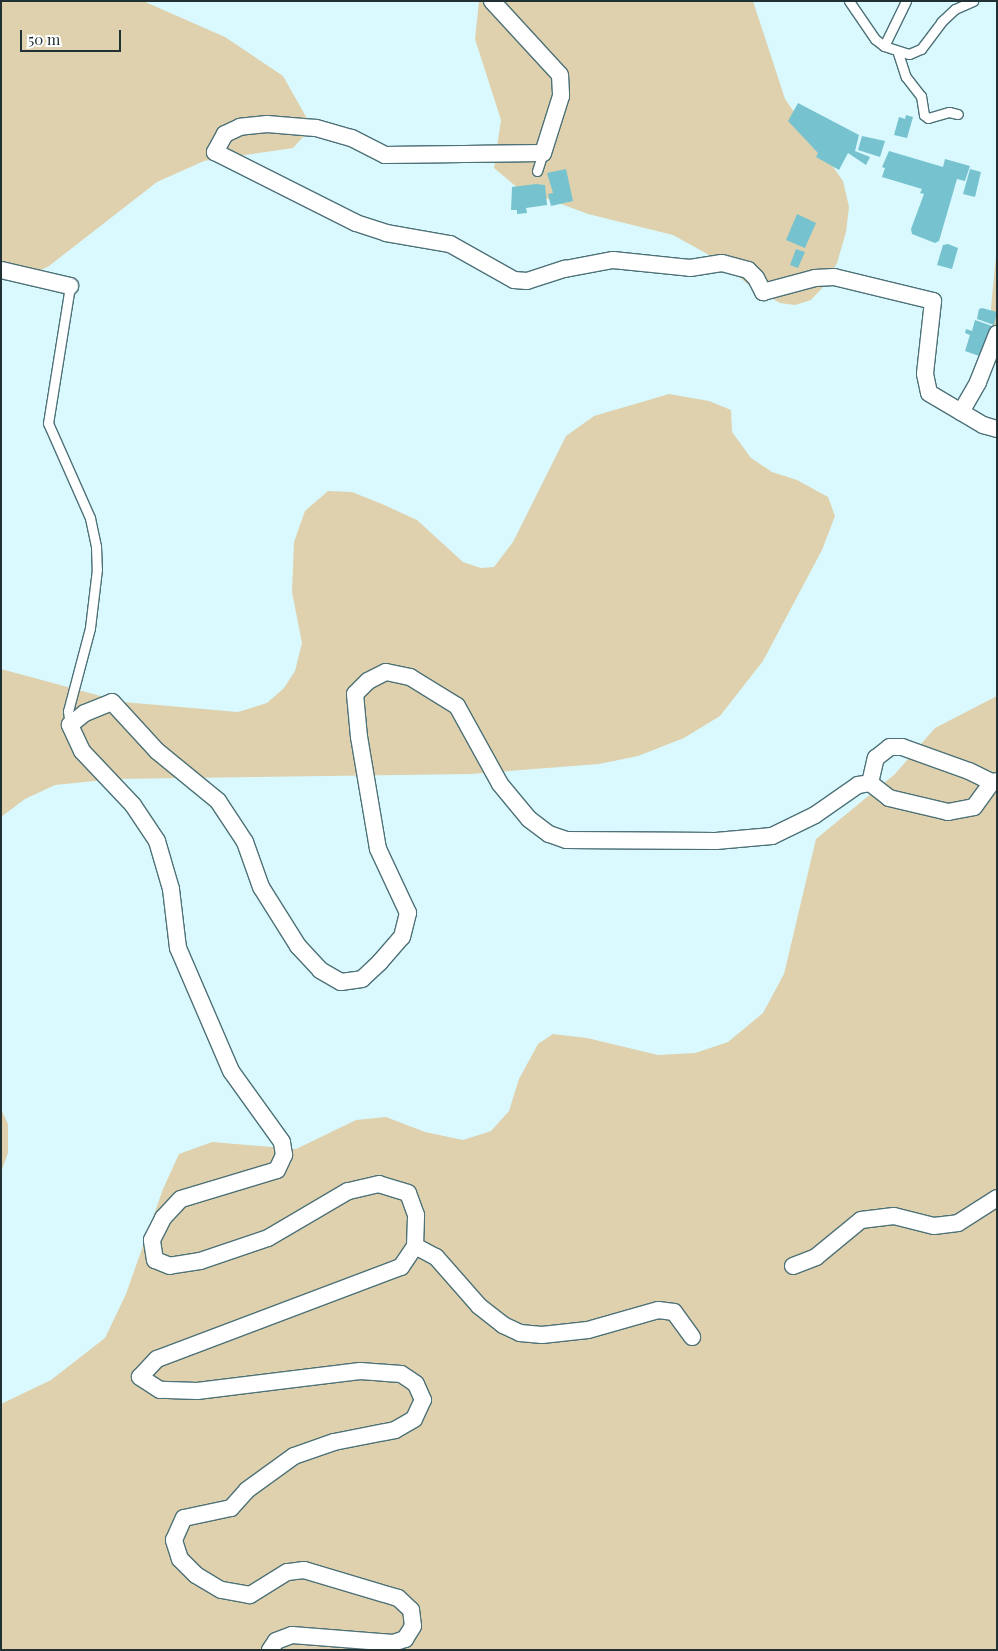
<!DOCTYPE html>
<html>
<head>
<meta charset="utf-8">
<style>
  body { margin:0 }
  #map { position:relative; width:998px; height:1651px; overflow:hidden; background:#d9f9ff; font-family:"Playfair Display",serif }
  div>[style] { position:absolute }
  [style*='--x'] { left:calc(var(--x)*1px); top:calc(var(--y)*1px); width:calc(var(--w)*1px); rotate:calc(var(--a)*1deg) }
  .green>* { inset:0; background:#dfd1ad }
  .building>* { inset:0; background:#76c2ce }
  .roads { filter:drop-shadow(1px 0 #4d7177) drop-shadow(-1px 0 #4d7177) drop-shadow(0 1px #4d7177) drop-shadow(0 -1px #4d7177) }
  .service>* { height:9px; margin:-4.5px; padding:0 4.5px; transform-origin:4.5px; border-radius:4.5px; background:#fff }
  .minor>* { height:16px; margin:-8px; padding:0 8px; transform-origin:8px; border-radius:8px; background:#fff }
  span { translate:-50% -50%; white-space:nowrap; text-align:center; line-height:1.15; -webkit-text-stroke:4px #fff; paint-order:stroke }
  .frame { position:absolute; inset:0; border:2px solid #213033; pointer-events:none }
  .scale { position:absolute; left:20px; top:30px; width:101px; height:22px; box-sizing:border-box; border:2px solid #213033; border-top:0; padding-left:6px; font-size:15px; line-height:18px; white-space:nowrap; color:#213033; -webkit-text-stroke:4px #fff; paint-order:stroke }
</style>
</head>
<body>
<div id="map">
  <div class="green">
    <div style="clip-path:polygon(1px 1px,143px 1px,225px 37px,283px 76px,309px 122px,304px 136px,293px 148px,204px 161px,157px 182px,49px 266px,24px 279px,5px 281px,1px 279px)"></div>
    <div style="clip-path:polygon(479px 1px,753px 1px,785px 99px,843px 181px,849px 207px,846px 232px,837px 263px,824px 286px,811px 300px,795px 305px,780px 303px,751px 287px,720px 261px,673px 235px,588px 214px,518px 188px,494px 168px,501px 120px,475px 39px)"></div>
    <div style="clip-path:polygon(997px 245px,997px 379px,991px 308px)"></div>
    <div style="clip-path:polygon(669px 394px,709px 401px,731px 410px,732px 432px,751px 458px,772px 472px,797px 480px,828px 497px,835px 516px,822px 550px,763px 661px,720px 716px,684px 738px,638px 756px,599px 764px,471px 774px,114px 779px,55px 785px,25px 799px,1px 817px,1px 669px,123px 702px,238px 712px,267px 703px,284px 688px,295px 671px,302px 643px,292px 592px,294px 542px,305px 511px,328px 491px,352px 492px,382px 504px,417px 520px,463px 562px,481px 568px,494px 567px,513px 542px,566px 436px,594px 416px)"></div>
    <div style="clip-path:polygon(997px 696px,997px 1650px,1px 1650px,1px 1404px,51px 1380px,105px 1338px,126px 1294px,163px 1189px,179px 1154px,212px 1142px,296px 1149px,356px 1120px,386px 1117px,425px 1132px,463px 1140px,491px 1131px,509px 1111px,519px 1079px,538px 1044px,553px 1034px,587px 1038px,658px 1055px,695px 1053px,728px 1042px,763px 1013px,784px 974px,816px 839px,895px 774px,935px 728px)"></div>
    <div style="clip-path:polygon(1px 1109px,8px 1124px,8px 1153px,1px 1172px)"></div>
  </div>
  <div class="building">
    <div style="clip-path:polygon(798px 103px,859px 135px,855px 151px,870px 157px,866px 165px,848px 153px,839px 170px,816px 157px,818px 153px,788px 121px)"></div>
    <div style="clip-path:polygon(906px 115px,913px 117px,907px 138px,894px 135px,899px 117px,905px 119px)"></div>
    <div style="clip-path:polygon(862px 136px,885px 141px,880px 157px,858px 150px)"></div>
    <div style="clip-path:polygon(889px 151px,943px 167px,945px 159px,970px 166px,965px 181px,957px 179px,939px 241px,935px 243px,912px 234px,911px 229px,924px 194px,920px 193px,922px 189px,882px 177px,885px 168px,882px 167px)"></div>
    <div style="clip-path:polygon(566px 169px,573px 201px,551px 206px,548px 194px,553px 193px,547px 173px)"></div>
    <div style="clip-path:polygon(970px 169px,981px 172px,975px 197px,963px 194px)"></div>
    <div style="clip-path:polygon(536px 184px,545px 185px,547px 205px,526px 208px,527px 213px,517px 214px,517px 210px,511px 210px,512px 187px)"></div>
    <div style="clip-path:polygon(797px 214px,816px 223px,805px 248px,786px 240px)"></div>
    <div style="clip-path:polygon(948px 244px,958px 248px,952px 269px,937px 265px,943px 245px)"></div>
    <div style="clip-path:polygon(796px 249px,805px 252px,798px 268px,790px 265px)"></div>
    <div style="clip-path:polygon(982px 308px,997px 312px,994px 325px,977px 319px,979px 309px)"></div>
    <div style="clip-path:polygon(975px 320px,992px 326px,982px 357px,965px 351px,970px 335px,965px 333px,966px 329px,972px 331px)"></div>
  </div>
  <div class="roads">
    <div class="service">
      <div style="--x:849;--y:1;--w:46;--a:55.6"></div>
      <div style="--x:875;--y:39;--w:11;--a:38"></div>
      <div style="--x:884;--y:46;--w:50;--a:-63.9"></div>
      <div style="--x:884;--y:46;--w:26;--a:18"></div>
      <div style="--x:909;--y:54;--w:13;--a:-23"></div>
      <div style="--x:921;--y:49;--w:34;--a:-53"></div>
      <div style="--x:941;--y:22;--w:19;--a:-43"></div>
      <div style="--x:955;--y:9;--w:20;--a:-24"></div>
      <div style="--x:898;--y:53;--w:25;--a:72"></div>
      <div style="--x:906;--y:77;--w:24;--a:52"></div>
      <div style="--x:921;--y:96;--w:19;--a:81"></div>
      <div style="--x:924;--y:115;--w:5;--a:37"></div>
      <div style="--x:928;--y:118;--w:22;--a:-16"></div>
      <div style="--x:949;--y:112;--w:9;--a:13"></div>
      <div style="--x:537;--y:171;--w:19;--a:-72"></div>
      <div style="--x:70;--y:286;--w:139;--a:99.1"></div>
      <div style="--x:48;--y:423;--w:104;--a:66.1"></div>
      <div style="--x:90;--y:518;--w:29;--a:78"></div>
      <div style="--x:96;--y:546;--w:23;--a:88"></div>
      <div style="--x:97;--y:569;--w:59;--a:96.8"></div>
      <div style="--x:90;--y:628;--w:86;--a:104.8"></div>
      <div style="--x:68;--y:711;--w:14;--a:82"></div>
    </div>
    <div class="minor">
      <div style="--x:492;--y:1;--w:100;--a:47.4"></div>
      <div style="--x:560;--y:75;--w:21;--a:87"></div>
      <div style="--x:561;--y:96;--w:60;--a:107.5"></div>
      <div style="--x:543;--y:153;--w:158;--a:179.3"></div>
      <div style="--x:385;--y:155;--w:38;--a:-153"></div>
      <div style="--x:351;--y:138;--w:37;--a:-164"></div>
      <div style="--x:315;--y:128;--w:48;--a:-175.2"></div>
      <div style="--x:267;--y:124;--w:27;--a:174"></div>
      <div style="--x:240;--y:127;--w:17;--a:155"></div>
      <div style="--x:225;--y:134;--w:21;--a:119"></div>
      <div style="--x:215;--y:152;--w:158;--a:26.7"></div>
      <div style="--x:356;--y:223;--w:32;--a:18"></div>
      <div style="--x:386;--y:233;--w:65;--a:9.8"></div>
      <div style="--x:450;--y:244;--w:73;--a:29.4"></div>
      <div style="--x:514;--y:280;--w:13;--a:4"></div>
      <div style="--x:527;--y:281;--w:40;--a:-18"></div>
      <div style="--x:565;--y:269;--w:49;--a:-10.6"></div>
      <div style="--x:613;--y:260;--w:77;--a:5.9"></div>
      <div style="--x:690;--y:268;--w:32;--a:-9"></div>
      <div style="--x:722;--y:263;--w:27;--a:15"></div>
      <div style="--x:748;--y:270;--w:11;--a:45"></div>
      <div style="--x:756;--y:278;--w:16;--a:63"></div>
      <div style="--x:763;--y:292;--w:54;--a:-15.1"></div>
      <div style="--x:815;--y:278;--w:19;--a:-3"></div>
      <div style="--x:834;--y:277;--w:102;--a:13.6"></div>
      <div style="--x:933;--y:301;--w:73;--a:96.3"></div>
      <div style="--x:925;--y:374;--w:19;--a:78"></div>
      <div style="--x:929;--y:393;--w:63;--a:30.7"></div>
      <div style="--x:983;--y:425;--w:15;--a:16"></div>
      <div style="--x:1;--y:270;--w:71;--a:13.1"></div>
      <div style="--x:961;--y:412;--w:34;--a:-60"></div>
      <div style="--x:978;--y:382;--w:52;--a:-68.4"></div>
      <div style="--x:870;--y:783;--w:26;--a:-77"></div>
      <div style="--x:876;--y:758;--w:18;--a:-38"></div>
      <div style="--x:890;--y:747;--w:12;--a:0"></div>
      <div style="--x:902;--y:747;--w:71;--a:19.7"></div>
      <div style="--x:969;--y:771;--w:25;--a:26"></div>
      <div style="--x:415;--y:1246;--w:24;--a:28"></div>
      <div style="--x:436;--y:1257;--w:65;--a:48.7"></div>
      <div style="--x:479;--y:1306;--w:31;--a:38"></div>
      <div style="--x:503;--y:1325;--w:19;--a:25"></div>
      <div style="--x:520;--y:1333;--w:22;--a:5"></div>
      <div style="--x:542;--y:1335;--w:46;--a:-6.2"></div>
      <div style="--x:588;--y:1330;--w:73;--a:-15.9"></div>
      <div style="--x:658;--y:1310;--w:16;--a:7"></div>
      <div style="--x:674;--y:1312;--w:31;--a:54"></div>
      <div style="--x:793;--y:1266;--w:25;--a:-21"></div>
      <div style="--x:816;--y:1257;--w:58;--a:-39.4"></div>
      <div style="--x:861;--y:1220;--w:33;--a:-7"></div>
      <div style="--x:894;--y:1216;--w:41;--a:14"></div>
      <div style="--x:934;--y:1226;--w:24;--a:-7"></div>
      <div style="--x:958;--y:1223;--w:46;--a:-32.7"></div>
      <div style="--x:270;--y:1650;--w:11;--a:-56"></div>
      <div style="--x:276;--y:1641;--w:17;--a:-21"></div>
      <div style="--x:292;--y:1635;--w:101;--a:4.5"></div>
      <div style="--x:393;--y:1643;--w:13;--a:-18"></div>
      <div style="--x:405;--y:1639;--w:15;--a:-58"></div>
      <div style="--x:413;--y:1626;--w:16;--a:-97"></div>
      <div style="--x:411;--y:1610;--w:18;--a:-137"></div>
      <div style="--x:398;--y:1598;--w:98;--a:-163.4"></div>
      <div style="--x:304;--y:1570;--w:17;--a:173"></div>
      <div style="--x:287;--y:1572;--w:44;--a:148.1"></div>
      <div style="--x:250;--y:1595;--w:29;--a:-170"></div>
      <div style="--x:221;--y:1590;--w:29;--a:-149"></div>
      <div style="--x:196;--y:1575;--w:23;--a:-135"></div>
      <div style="--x:180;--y:1559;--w:20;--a:-108"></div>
      <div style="--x:174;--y:1540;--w:24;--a:-66"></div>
      <div style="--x:184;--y:1518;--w:48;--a:-12"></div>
      <div style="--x:231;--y:1508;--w:24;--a:-48"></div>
      <div style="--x:247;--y:1490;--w:58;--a:-35.9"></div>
      <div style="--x:294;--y:1456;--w:42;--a:-19.3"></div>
      <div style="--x:334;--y:1442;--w:62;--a:-11.1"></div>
      <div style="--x:395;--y:1430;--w:22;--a:-30"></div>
      <div style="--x:414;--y:1419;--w:21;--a:-65"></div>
      <div style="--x:423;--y:1400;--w:17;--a:-114"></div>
      <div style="--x:416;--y:1384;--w:18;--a:-146"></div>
      <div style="--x:401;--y:1374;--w:41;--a:-175.8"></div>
      <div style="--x:360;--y:1371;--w:164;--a:173"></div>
      <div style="--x:197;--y:1391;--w:37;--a:-178"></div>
      <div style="--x:160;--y:1390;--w:24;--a:-147"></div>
      <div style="--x:140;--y:1377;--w:25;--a:-47"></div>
      <div style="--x:157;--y:1359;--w:261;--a:-20.7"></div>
      <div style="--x:401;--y:1267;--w:25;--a:-56"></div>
      <div style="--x:415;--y:1246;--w:31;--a:-88"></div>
      <div style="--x:416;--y:1215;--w:23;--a:-110"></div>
      <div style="--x:408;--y:1193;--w:30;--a:-163"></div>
      <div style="--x:379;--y:1184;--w:32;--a:167"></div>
      <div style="--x:348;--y:1191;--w:93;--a:149.6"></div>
      <div style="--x:268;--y:1238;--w:72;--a:161.3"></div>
      <div style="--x:200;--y:1261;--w:30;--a:171"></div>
      <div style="--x:170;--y:1266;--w:16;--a:-158"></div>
      <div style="--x:155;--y:1260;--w:20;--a:-99"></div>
      <div style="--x:152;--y:1240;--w:25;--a:-63"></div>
      <div style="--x:163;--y:1218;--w:26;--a:-47"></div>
      <div style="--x:181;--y:1199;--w:100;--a:-16.8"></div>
      <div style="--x:277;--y:1170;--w:17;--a:-65"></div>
      <div style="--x:284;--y:1155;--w:13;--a:-99"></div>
      <div style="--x:282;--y:1142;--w:87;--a:-125.7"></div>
      <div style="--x:231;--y:1071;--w:134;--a:-113.3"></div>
      <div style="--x:178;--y:948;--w:59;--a:-96.8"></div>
      <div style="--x:171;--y:889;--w:50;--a:-106.3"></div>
      <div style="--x:157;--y:841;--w:43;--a:-123.7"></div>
      <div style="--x:133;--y:805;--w:74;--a:-133.4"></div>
      <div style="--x:82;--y:751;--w:29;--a:-115"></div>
      <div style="--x:70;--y:725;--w:19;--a:-39"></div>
      <div style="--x:85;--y:713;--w:29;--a:-22"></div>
      <div style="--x:112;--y:702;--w:67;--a:47.4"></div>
      <div style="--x:157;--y:751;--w:79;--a:39.3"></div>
      <div style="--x:218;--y:801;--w:49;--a:56.6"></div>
      <div style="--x:245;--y:842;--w:48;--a:70.4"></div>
      <div style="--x:261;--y:887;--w:70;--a:57.9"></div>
      <div style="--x:298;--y:946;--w:33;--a:47"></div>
      <div style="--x:320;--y:970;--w:24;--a:30"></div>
      <div style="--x:341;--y:982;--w:21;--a:-8"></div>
      <div style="--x:362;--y:979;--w:25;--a:-43"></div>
      <div style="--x:380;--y:962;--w:33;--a:-49"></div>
      <div style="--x:402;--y:937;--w:25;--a:-76"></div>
      <div style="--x:408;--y:913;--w:71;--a:-115.1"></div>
      <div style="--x:378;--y:849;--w:114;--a:-99.6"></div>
      <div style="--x:359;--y:737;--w:43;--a:-95.3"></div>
      <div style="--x:355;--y:694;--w:18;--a:-45"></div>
      <div style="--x:368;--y:681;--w:20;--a:-27"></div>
      <div style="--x:386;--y:672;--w:25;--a:12"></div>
      <div style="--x:410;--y:677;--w:55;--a:31.7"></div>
      <div style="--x:457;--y:706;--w:89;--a:61.1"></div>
      <div style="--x:500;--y:784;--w:45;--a:50.4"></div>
      <div style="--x:529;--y:819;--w:25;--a:37"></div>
      <div style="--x:549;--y:834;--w:18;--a:19"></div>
      <div style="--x:566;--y:840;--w:150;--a:0.4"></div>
      <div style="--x:716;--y:841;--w:56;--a:-5.1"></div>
      <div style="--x:772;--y:836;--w:48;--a:-26"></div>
      <div style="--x:815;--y:815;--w:52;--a:-34.9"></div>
      <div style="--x:858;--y:785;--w:12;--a:-9"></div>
      <div style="--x:870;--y:783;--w:24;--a:38"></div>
      <div style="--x:889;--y:798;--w:61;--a:13.3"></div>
      <div style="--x:948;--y:812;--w:26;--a:-11"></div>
      <div style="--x:974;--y:807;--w:31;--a:-54"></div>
      <div style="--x:992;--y:782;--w:5;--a:-11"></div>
    </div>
  </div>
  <div class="frame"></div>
  <div class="scale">50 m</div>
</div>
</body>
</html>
